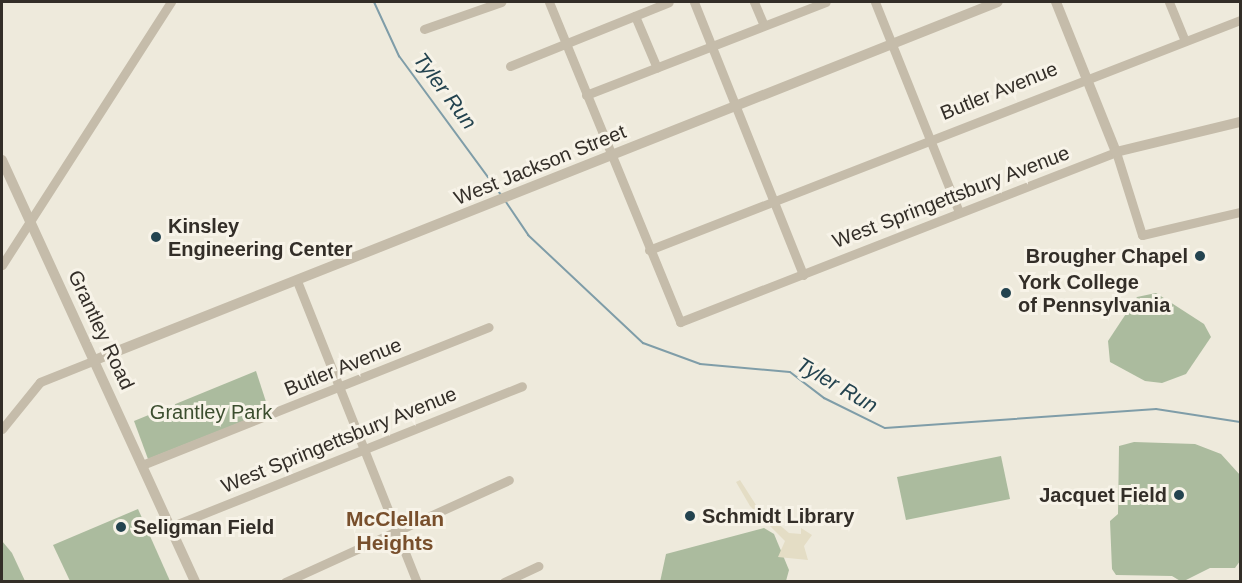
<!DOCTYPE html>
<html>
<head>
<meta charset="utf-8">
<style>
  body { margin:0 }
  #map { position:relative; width:1242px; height:583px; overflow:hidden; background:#eeeadc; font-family:Arial,sans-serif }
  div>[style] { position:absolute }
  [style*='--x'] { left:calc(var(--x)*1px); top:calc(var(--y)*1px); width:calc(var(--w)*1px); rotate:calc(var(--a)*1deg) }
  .green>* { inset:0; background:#abbb9e }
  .plaza>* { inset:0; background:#e4ddc5 }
  .stream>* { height:2px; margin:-1px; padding:0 1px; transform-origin:1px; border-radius:1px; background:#7f9da8 }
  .minor>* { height:9px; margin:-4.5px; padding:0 4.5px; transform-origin:4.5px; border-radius:4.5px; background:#c5bcaa }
  .tertiary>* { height:10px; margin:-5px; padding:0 5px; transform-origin:5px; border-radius:5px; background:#c5bcaa }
  .dots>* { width:16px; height:16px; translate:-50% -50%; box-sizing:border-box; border:3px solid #f7f3e8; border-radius:50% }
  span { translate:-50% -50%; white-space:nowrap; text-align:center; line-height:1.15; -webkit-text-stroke:6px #f7f3e8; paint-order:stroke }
  .street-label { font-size:20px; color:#332e28 }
  .poi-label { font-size:20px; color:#332e28; font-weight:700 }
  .left { translate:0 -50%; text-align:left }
  .right { translate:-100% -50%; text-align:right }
  .park-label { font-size:20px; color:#3c4e2f }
  .water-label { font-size:21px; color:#23434f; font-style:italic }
  .neighbourhood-label { font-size:21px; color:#784f2c; font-weight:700 }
  .frame { position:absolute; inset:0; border:3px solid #332e28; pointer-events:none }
</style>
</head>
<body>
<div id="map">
  <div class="green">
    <div style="clip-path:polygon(1156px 293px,1204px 324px,1211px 337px,1186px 374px,1162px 383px,1145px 381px,1110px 362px,1108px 341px,1137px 297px)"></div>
    <div style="clip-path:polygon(256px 371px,269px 411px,148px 459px,134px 421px)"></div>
    <div style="clip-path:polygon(1134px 442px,1195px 444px,1221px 454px,1240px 475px,1240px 561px,1235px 568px,1210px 568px,1182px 582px,1172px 576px,1116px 575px,1112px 569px,1110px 521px,1118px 514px,1119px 446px)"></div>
    <div style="clip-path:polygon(1001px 456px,1010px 499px,906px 520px,897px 477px)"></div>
    <div style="clip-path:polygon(138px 509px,170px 581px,70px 581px,53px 545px)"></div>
    <div style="clip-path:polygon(764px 528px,774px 534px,789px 570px,786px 581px,660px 582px,666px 554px)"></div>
    <div style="clip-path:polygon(2px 541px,12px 553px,25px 581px,2px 581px)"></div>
  </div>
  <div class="plaza">
    <div style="clip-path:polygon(740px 480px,756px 505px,789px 533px,801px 534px,801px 528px,812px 535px,804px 546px,808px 560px,778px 557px,785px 541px,750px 506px,736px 482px)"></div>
  </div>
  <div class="stream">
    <div style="--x:374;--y:2;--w:60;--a:65.2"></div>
    <div style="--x:399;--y:56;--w:172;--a:53.7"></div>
    <div style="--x:506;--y:202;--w:40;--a:56"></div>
    <div style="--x:528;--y:235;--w:158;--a:43.2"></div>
    <div style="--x:643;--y:343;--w:61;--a:20.2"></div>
    <div style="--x:700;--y:364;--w:90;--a:5.1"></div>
    <div style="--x:790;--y:372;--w:43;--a:37.4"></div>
    <div style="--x:824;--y:398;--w:68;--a:26.2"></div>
    <div style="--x:885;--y:428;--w:272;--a:-4"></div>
    <div style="--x:1156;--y:409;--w:85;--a:8.8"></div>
  </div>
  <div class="minor">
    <div style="--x:549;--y:2;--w:346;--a:67.7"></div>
    <div style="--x:680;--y:322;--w:468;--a:-21.3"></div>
    <div style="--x:1116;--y:152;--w:87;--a:72.6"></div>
    <div style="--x:1142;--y:235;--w:101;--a:-13.2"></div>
    <div style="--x:694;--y:2;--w:294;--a:68.2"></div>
    <div style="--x:754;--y:2;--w:25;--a:67"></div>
    <div style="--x:875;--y:2;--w:226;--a:68.2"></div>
    <div style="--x:1169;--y:2;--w:42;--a:67.7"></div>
    <div style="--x:635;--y:16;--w:56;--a:67.1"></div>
    <div style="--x:424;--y:29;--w:82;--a:-19.3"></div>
    <div style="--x:510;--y:66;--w:171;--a:-21.9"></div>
    <div style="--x:586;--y:95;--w:257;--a:-21.2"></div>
    <div style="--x:649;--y:250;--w:634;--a:-21.26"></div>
    <div style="--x:2;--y:265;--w:313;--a:-57.3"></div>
    <div style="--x:297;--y:281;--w:324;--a:68.3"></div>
    <div style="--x:2;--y:429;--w:60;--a:-51"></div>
    <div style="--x:40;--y:382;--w:59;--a:-21.8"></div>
    <div style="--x:142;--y:465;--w:373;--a:-21.7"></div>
    <div style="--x:170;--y:527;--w:379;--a:-21.8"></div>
    <div style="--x:285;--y:582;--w:246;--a:-24.5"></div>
    <div style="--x:504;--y:582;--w:38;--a:-25"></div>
  </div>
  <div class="tertiary">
    <div style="--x:1056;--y:2;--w:162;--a:68.2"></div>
    <div style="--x:1116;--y:152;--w:128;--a:-13.6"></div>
    <div style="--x:2;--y:160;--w:464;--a:65.4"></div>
    <div style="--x:95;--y:360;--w:971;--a:-21.63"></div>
  </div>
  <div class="dots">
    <div style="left:156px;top:237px;background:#23434f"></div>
    <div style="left:1200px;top:256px;background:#23434f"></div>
    <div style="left:1006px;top:293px;background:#23434f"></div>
    <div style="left:1179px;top:495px;background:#23434f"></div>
    <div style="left:690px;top:516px;background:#23434f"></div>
    <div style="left:121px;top:527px;background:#23434f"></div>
  </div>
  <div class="street-label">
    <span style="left:999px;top:91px;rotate:-22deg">Butler Avenue</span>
    <span style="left:540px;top:165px;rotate:-22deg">West Jackson Street</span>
    <span style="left:951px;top:197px;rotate:-21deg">West Springettsbury Avenue</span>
    <span style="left:101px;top:330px;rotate:65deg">Grantley Road</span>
    <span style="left:343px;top:367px;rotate:-22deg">Butler Avenue</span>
    <span style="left:339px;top:440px;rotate:-22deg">West Springettsbury Avenue</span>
  </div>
  <div class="poi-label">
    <span class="left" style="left:168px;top:238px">Kinsley<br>Engineering Center</span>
    <span class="right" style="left:1188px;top:256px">Brougher Chapel</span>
    <span class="left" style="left:1018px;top:294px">York College<br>of Pennsylvania</span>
    <span class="right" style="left:1167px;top:495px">Jacquet Field</span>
    <span class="left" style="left:702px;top:516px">Schmidt Library</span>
    <span class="left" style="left:133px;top:527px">Seligman Field</span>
  </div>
  <div class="park-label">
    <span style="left:211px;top:412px">Grantley Park</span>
  </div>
  <div class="water-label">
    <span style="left:445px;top:91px;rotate:53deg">Tyler Run</span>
    <span style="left:837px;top:385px;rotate:30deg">Tyler Run</span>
  </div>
  <div class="neighbourhood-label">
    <span style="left:395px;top:531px">McClellan<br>Heights</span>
  </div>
  <div class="frame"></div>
</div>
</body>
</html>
